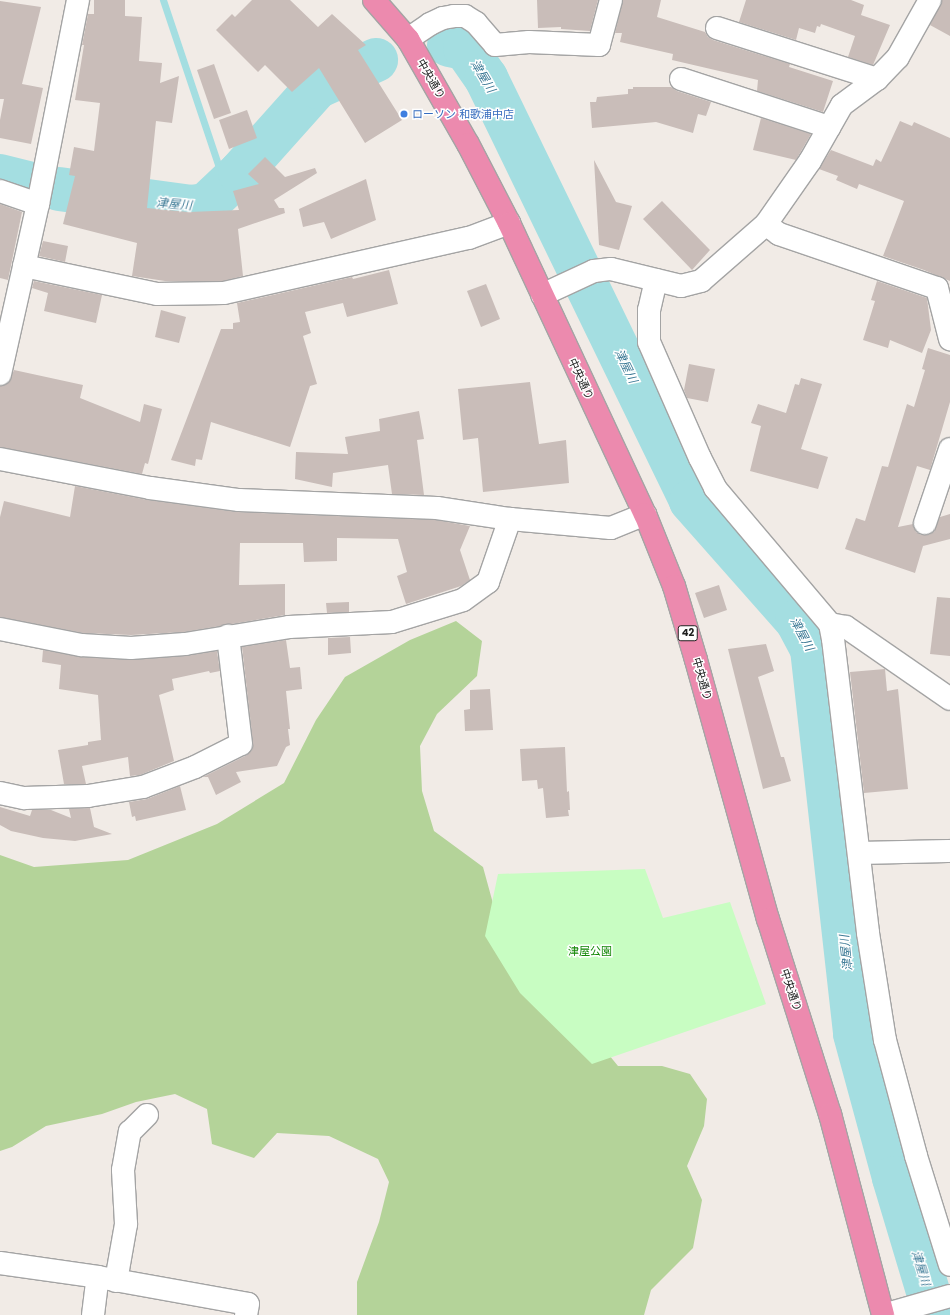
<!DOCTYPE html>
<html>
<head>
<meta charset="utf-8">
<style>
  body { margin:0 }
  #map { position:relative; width:950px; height:1315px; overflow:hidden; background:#f1ebe6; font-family:Poppins,"Noto Sans JP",sans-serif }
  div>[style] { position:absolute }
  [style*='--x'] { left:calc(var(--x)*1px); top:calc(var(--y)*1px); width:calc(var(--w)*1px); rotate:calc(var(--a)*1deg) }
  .forest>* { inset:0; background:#b4d399 }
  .park>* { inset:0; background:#c8fdc2 }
  .stream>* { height:7px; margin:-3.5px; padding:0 3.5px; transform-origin:3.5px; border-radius:3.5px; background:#a4dee1 }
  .river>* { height:44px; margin:-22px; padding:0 22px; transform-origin:22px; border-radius:22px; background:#a4dee1 }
  .building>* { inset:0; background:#c9bdb9 }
  .roads { filter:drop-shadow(1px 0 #a4a4a4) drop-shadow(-1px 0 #a4a4a4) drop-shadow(0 1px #a4a4a4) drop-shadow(0 -1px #a4a4a4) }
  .minor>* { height:22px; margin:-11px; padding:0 11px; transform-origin:11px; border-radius:11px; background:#fff }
  .highway>* { height:22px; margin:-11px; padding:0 11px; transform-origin:11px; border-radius:11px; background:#ec8aae }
  .dots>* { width:11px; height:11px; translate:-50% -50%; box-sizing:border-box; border:2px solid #fff; border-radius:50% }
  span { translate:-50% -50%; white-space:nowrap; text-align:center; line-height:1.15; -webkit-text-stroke:3px #fff; paint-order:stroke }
  .shield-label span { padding:1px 3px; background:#fff; border:1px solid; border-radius:3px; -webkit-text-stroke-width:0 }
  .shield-label { font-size:10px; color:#202020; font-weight:700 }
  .street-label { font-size:11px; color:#202020 }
  .shop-label { font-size:11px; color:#366cbe }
  .left { translate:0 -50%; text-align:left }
  .park-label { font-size:11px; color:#128705 }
  .water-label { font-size:12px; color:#3b7995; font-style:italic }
</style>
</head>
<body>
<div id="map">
  <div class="forest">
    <div style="clip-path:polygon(456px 621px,482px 641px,477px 676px,437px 714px,420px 746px,422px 791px,434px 831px,483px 867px,497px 918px,618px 1066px,662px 1066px,690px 1074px,707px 1099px,704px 1126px,687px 1166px,702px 1200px,693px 1248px,651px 1290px,644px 1315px,357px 1315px,357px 1282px,379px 1222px,389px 1182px,378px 1159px,329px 1136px,277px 1133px,254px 1158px,212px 1144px,207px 1109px,175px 1094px,136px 1102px,102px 1114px,46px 1126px,12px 1147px,0 1151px,0 855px,34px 867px,128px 860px,217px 824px,284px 783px,316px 720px,345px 677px,410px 640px)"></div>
  </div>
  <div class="park">
    <div style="clip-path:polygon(645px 869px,663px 918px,730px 902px,766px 1004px,592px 1064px,520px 993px,485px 936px,498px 874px)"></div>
  </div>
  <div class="stream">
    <div style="--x:163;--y:0;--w:176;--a:71.5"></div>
    <div style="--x:219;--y:167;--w:22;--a:16"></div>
  </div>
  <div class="river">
    <div style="--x:449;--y:45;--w:16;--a:11"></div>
    <div style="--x:465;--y:48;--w:37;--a:55"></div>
    <div style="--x:486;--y:78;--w:470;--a:64.1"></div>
    <div style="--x:691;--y:501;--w:160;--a:48.5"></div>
    <div style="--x:797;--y:621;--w:32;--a:62"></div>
    <div style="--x:812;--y:649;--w:387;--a:83.6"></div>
    <div style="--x:855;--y:1034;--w:149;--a:74.8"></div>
    <div style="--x:894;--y:1178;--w:143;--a:73.3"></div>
    <div style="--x:0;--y:176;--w:30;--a:14"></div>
    <div style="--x:59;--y:189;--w:132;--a:7.8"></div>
    <div style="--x:190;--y:207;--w:16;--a:-7"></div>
    <div style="--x:206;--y:205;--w:47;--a:-43.3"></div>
    <div style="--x:240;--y:173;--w:115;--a:-48.2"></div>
    <div style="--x:317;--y:87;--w:65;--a:-24.6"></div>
  </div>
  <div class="building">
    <div style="clip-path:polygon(94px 0,125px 0,125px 16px,142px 17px,139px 61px,162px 63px,160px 83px,179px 76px,172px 123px,156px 121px,147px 208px,189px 212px,239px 210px,233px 191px,259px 184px,248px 174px,265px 157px,285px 177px,315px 168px,317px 173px,274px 200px,279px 208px,284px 208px,285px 213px,238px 229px,243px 276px,223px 281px,165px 281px,132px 276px,137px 243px,63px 224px,75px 176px,69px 175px,74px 147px,94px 151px,100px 103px,75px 100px,84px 45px,82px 45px,88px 14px,94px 14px)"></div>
    <div style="clip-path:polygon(252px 0,290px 0,318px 27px,332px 14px,366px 45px,358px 50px,402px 120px,365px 143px,319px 68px,292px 92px,265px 65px,258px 72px,216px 30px,232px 14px,235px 17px)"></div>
    <div style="clip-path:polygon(537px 0,598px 0,590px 31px,561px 29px,561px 27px,538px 28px)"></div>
    <div style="clip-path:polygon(623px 0,661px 0,657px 17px,705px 32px,708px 37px,713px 40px,790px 64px,789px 67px,833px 81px,823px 112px,757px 91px,758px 80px,672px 60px,673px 54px,620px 42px,622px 33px,615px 33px)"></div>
    <div style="clip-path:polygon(746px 0,851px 0,864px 5px,861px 15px,890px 25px,873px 65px,848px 57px,855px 36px,821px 24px,820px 27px,817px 26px,815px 33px,799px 28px,796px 40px,739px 22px)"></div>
    <div style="clip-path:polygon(942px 0,950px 0,950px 36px,930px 25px)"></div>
    <div style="clip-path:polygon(0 1px,41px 7px,22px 84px,43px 88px,31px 144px,0 138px,0 120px,4px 99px,0 99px)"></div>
    <div style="clip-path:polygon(214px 64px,231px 113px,214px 119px,197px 70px)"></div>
    <div style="clip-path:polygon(633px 87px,671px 87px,677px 91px,711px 102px,706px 116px,698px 114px,693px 133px,656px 122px,592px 128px,590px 102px,596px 102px,597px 97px,628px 94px,628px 89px,633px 89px)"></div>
    <div style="clip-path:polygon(247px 110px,257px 138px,229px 149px,219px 120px)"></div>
    <div style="clip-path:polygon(761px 118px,811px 134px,796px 160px,753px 150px)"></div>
    <div style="clip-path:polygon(900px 121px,912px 126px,914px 122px,950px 138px,950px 281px,924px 270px,883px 256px,904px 201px,859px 184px,857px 189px,836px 180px,838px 176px,819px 169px,831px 150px,873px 166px,876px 159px,881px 162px)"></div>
    <div style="clip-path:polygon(594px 160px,616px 202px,632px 206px,619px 250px,599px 245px)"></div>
    <div style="clip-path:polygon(366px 179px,376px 220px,331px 239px,324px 222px,303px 227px,299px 209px)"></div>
    <div style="clip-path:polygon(662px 201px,710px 250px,692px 270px,643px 219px)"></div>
    <div style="clip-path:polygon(0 204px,22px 212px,8px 280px,0 278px)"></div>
    <div style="clip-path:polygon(43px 241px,68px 246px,65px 262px,39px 256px)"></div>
    <div style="clip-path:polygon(389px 270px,398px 304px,347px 317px,343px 303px,305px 312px,311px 333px,303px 336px,317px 384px,310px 386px,290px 447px,211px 422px,202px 460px,196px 459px,195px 466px,171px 460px,221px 329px,233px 329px,233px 323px,240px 322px,237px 303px,352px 277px,353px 279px)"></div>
    <div style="clip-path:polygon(34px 281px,102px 295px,96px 323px,44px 311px,48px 293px,32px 288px)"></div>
    <div style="clip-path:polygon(877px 281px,927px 298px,931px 330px,922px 353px,890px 340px,888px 348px,863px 340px,875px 301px,871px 300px)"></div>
    <div style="clip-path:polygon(486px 284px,500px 319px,481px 327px,467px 291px)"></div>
    <div style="clip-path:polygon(161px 310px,186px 317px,179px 343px,155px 337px)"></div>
    <div style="clip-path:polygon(928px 348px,950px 355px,950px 402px,930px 470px,917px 466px,898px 527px,913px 524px,916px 532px,921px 535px,928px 535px,934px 532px,940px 517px,950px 514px,950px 539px,923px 546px,915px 573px,845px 549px,856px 518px,865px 521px,882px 466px,888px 467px,907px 404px,914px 407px,925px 370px,922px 369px)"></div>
    <div style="clip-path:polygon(689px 364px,715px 369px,708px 402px,687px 398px,684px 390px)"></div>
    <div style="clip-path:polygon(14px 370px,83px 385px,80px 398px,140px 422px,144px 404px,162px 409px,148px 464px,145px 463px,142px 474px,0 447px,0 386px,9px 382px)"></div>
    <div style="clip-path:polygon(801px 378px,822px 384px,801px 449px,828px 457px,818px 489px,750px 471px,761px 426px,751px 423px,758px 404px,786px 413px,795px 384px,799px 385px)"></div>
    <div style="clip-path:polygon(530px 382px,539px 444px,566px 440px,569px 483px,483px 492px,478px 438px,463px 440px,458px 389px)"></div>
    <div style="clip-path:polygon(419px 411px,424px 439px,417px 440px,424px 495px,392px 494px,388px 465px,333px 473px,332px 487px,295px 479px,296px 452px,348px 454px,345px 437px,380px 431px,379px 419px)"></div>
    <div style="clip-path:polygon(75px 486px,148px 500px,237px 512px,436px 520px,470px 526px,460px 550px,470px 580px,461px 586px,406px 604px,397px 576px,407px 572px,398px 539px,337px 538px,337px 561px,304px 562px,303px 543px,240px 543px,239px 585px,285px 584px,285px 615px,184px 632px,131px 635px,83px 633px,0 617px,0 517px,4px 501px,70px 517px)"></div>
    <div style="clip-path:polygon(719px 585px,727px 610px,704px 618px,695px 593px)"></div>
    <div style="clip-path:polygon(937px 597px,950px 598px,950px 656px,930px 654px)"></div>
    <div style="clip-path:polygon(349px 602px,349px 612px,327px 613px,326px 603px)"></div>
    <div style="clip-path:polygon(350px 637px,351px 653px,328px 655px,328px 638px)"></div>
    <div style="clip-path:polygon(286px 640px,290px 668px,300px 667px,302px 689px,286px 691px,290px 729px,288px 729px,290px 745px,286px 747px,277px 766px,236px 772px,241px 782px,216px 795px,208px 777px,203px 777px,247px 755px,252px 750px,253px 743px,242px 647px)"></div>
    <div style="clip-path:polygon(766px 644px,774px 671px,758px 677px,781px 757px,784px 757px,791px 781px,763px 789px,728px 649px)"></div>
    <div style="clip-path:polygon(43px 650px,80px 657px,130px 660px,186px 656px,217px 651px,220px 671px,210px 673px,209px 671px,172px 679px,174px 690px,159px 695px,174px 761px,140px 775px,130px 776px,128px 757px,82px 766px,86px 784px,64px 784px,58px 750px,88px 745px,88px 742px,101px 740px,98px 695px,59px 689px,61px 665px,42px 662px)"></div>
    <div style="clip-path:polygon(885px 669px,887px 691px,898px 689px,908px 789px,864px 793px,850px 672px)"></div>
    <div style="clip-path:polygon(490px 689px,493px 730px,465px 731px,464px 710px,470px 709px,470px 690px)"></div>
    <div style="clip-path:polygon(565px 747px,567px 792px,569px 791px,570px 810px,568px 810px,569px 816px,546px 818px,543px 788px,538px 789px,537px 780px,522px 781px,520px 749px)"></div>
    <div style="clip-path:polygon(180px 786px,186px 810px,136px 821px,135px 816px,132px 817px,129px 802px,147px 799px)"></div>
    <div style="clip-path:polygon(0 807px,30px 816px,32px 810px,51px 810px,71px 818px,69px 809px,90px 808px,94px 827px,112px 834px,75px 841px,43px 838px,11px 831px,0 825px)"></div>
  </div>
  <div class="roads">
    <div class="minor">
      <div style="--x:717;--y:28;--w:168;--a:17.7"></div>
      <div style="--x:408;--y:39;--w:27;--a:-34"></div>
      <div style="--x:430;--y:24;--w:14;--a:-25"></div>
      <div style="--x:443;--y:18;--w:11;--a:-10"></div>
      <div style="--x:454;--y:16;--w:11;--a:0"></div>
      <div style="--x:465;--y:16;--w:13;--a:32"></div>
      <div style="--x:476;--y:23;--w:29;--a:49"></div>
      <div style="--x:495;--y:45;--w:34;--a:-5"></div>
      <div style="--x:529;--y:42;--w:70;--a:2.5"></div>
      <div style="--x:599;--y:45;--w:47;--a:-75.1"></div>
      <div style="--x:681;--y:79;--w:156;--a:18"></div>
      <div style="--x:0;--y:191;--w:40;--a:18.9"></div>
      <div style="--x:766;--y:224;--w:16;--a:38"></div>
      <div style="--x:779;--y:234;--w:167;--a:18.9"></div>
      <div style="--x:937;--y:288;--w:53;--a:75.7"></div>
      <div style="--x:24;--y:266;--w:136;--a:11.9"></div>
      <div style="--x:157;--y:294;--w:67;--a:-0.9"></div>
      <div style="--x:224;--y:293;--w:251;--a:-12.7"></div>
      <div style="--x:469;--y:238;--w:43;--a:-20.6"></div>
      <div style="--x:656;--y:280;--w:31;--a:103"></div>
      <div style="--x:649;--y:310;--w:32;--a:90"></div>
      <div style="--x:649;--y:342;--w:127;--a:66.3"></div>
      <div style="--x:700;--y:458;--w:34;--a:63"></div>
      <div style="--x:715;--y:488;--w:178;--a:49.8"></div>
      <div style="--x:830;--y:624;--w:15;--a:79"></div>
      <div style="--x:833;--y:639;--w:296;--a:83.2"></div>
      <div style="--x:868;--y:933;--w:108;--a:81"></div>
      <div style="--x:885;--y:1040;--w:120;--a:75"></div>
      <div style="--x:916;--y:1156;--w:114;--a:72.7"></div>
      <div style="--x:542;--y:295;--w:57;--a:-24.8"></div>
      <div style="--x:594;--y:271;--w:17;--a:-7"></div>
      <div style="--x:611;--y:269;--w:72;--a:13.7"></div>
      <div style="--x:681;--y:286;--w:21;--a:-14"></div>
      <div style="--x:701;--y:281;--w:86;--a:-41.2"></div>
      <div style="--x:766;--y:224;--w:77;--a:-55.1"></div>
      <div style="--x:810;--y:161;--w:64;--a:-60.3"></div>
      <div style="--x:842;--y:105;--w:44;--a:-36.6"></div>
      <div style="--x:877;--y:79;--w:30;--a:-46"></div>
      <div style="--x:898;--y:57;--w:65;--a:-60.7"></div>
      <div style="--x:0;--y:374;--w:174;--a:-77.4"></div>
      <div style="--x:38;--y:204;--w:208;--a:-78.9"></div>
      <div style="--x:0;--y:459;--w:153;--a:10.9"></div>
      <div style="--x:150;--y:488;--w:90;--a:7.7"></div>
      <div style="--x:239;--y:500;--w:198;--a:2.3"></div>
      <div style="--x:437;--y:508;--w:74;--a:8.6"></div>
      <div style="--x:510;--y:519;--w:101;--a:5.1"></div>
      <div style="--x:611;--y:528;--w:37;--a:-22"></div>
      <div style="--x:925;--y:523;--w:78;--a:-71.3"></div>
      <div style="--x:830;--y:624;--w:16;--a:11"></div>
      <div style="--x:846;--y:627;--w:126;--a:34.7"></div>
      <div style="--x:0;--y:629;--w:83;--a:11.2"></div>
      <div style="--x:81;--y:645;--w:50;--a:3.4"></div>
      <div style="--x:131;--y:648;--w:54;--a:-4.2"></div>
      <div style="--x:185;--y:644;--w:105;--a:-9.3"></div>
      <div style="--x:289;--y:627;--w:103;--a:-2.8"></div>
      <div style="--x:392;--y:622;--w:74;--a:-17.2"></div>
      <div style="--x:463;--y:600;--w:31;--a:-36"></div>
      <div style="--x:488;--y:582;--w:67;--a:-70.8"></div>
      <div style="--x:0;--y:793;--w:25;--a:12"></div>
      <div style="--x:24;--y:798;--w:64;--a:-1.8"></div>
      <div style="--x:88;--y:796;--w:56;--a:-9.3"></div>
      <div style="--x:143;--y:787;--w:56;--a:-21"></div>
      <div style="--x:195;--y:767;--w:51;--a:-26.6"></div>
      <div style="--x:241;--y:744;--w:109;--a:-96.9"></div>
      <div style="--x:859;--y:853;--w:91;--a:-1.3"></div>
      <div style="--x:0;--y:1263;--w:99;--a:8.1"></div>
      <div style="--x:98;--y:1277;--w:152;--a:10.2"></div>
      <div style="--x:248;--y:1304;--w:11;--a:100"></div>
      <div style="--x:116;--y:1281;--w:58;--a:-80"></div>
      <div style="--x:126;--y:1224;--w:54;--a:-93.2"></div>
      <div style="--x:123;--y:1170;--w:39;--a:-80"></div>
      <div style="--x:130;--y:1132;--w:24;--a:-45"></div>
      <div style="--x:93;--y:1315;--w:38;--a:-83"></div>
      <div style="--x:883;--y:1315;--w:70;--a:-15.8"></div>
    </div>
    <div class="highway">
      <div style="--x:374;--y:0;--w:52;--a:48.9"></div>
      <div style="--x:408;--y:39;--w:121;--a:60.3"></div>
      <div style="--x:468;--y:144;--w:89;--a:62.6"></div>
      <div style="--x:509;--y:223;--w:321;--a:65"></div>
      <div style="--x:645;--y:514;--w:78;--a:68.1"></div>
      <div style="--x:674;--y:586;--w:77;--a:73.4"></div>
      <div style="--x:696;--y:660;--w:269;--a:74.5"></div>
      <div style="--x:768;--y:919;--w:205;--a:72.4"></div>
      <div style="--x:830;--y:1114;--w:208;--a:75.2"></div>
    </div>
  </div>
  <div class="dots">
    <div style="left:404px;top:114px;background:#3f7fe0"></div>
  </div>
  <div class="shield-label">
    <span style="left:688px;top:633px">42</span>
  </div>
  <div class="street-label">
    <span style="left:431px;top:79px;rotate:60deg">中央通り</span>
    <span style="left:581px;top:379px;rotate:65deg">中央通り</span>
    <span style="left:702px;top:679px;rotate:74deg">中央通り</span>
    <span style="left:791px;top:990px;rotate:72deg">中央通り</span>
  </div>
  <div class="shop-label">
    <span class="left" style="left:412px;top:114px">ローソン 和歌浦中店</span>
  </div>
  <div class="park-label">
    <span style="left:590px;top:951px">津屋公園</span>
  </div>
  <div class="water-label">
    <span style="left:483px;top:76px;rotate:59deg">津屋川</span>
    <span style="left:174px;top:204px;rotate:5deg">津屋川</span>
    <span style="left:626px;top:366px;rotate:64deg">津屋川</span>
    <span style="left:802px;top:634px;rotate:62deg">津屋川</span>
    <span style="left:846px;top:953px;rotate:-96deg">津屋川</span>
    <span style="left:921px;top:1268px;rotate:73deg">津屋川</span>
  </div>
</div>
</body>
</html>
